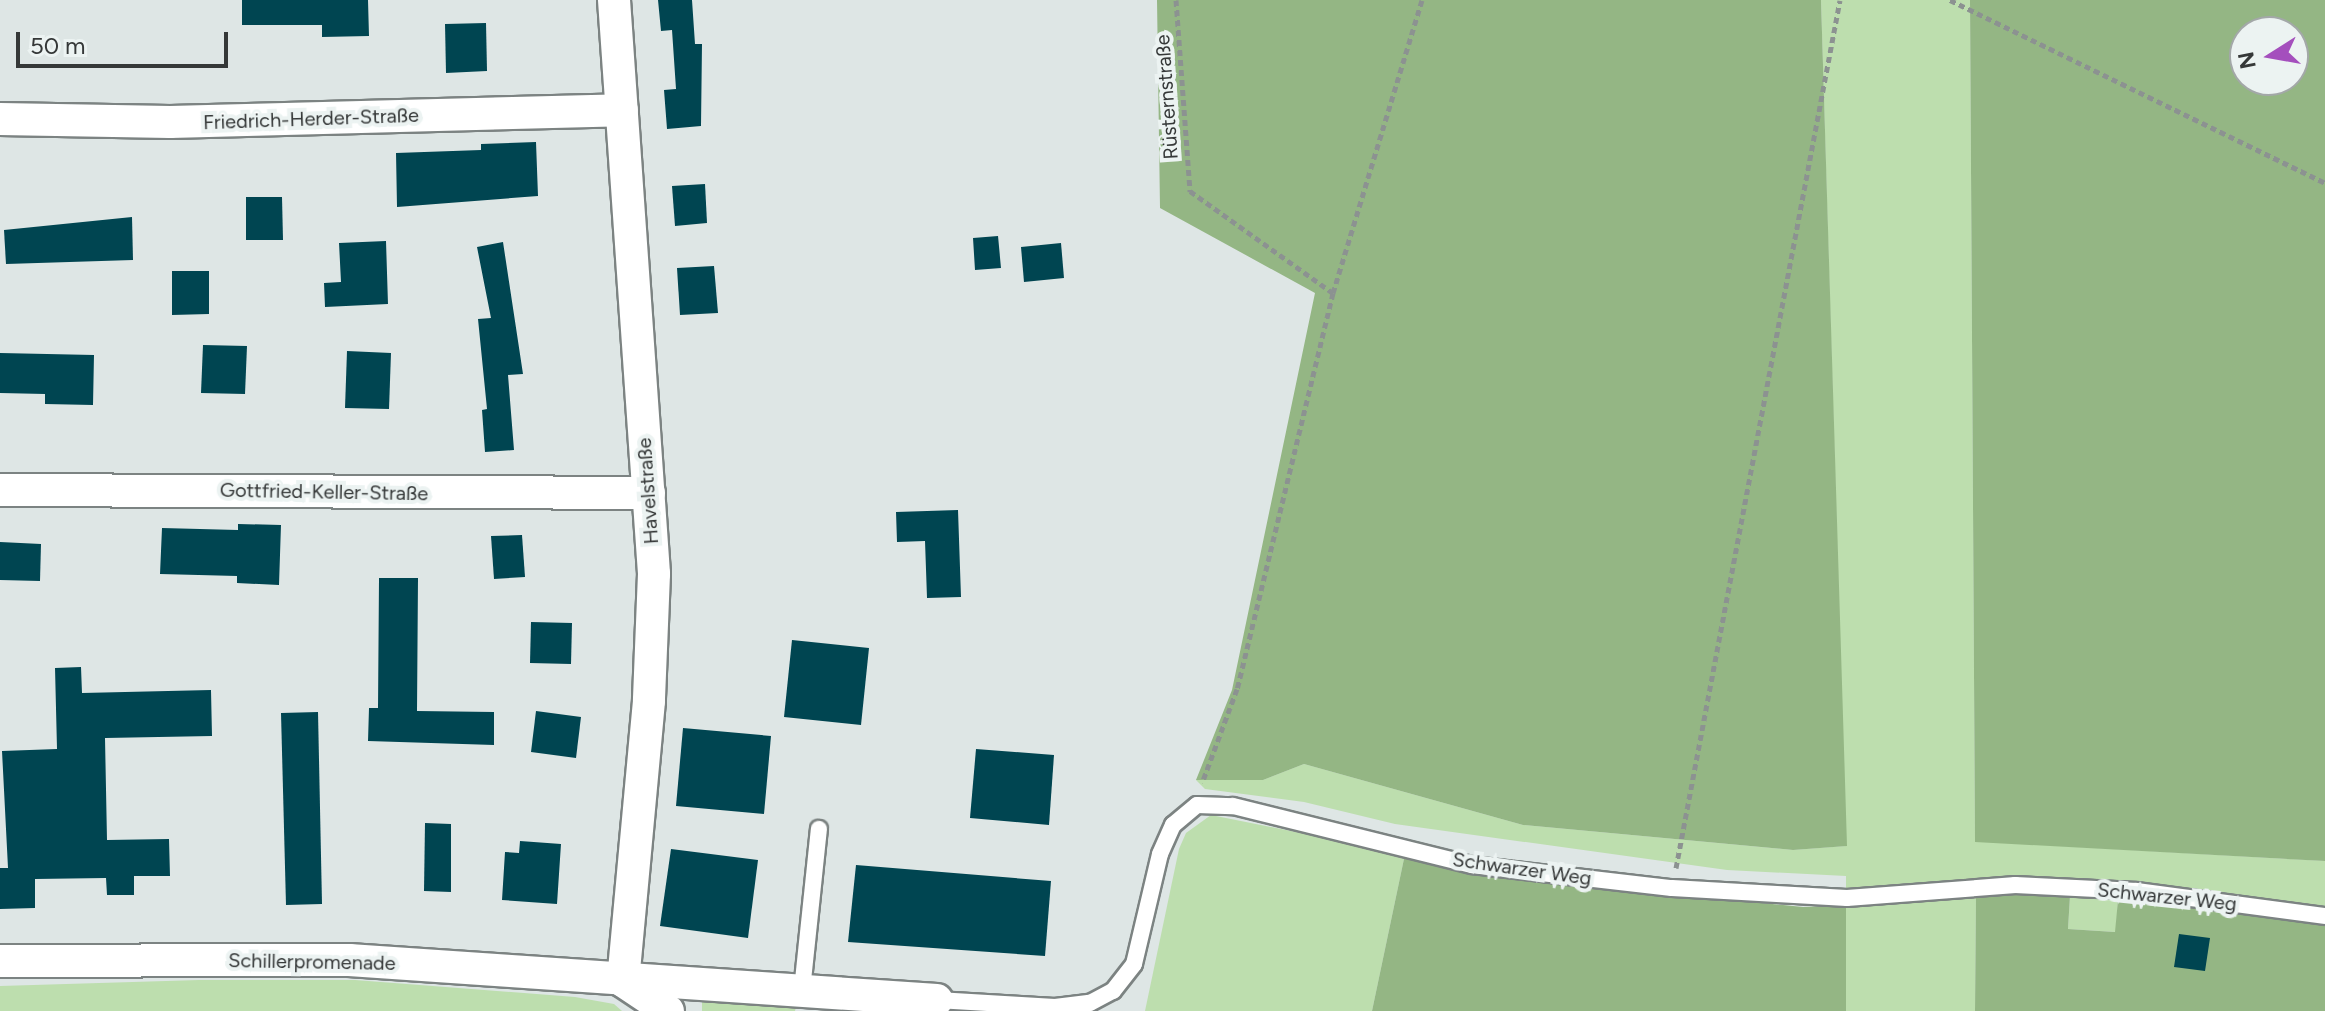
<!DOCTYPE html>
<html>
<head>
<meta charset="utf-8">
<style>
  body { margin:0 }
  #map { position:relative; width:2325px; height:1011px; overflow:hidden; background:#dee6e5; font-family:Figtree,sans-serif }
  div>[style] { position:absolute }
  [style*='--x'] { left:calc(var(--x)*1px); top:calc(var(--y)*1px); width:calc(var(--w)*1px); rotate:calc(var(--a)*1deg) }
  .green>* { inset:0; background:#bddeae }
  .forest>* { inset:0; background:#94b684 }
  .building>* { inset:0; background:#004551 }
  .path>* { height:5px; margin-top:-2.5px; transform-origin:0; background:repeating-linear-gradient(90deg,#8c9291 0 6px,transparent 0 10px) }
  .roads { filter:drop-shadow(2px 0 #7c8382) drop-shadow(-2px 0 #7c8382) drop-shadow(0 2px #7c8382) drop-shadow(0 -2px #7c8382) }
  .lane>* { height:16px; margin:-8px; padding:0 8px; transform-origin:8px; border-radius:8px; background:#fff }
  .street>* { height:32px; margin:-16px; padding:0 16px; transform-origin:16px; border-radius:16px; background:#fff }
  span { translate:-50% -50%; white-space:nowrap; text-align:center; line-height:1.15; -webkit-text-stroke:8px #ecf3f2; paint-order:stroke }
  .street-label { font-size:20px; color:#353838 }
  .north { position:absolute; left:2229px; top:16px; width:80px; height:80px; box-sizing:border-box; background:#ecf3f2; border:2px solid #a3a8a8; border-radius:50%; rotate:259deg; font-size:22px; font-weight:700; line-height:32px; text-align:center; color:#353838 }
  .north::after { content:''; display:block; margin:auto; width:28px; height:36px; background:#a44fbd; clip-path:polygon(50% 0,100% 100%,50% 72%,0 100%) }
  .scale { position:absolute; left:16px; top:32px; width:212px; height:36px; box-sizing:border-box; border:4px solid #353838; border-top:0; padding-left:10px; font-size:24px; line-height:28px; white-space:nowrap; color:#353838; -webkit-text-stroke:6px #ecf3f2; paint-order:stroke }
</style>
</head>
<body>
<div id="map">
  <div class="green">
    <div style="clip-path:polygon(1821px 0,1970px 0,1975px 841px,2325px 861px,2325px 915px,2118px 900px,2116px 932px,2068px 929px,2070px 897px,1976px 896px,1975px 1011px,1846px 1011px,1846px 876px,1727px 870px,1395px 824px,1304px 802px,1205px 789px,1196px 780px,1263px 780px,1304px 764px,1523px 825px,1793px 850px,1846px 846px)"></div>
    <div style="clip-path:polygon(1211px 815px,1405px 854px,1372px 1011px,1145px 1011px,1179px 849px,1186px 833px)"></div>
    <div style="clip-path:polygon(199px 980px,355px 980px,575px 997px,614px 1004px,622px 1011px,0 1011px,0 986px)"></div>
    <div style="clip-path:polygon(702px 1002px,796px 1007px,795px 1011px,702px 1011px)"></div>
  </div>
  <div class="forest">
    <div style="clip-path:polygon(1157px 0,1821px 0,1847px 846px,1793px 850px,1523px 825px,1304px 764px,1263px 780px,1196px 780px,1232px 690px,1315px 293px,1160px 208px)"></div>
    <div style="clip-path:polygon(evenodd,1970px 0,2325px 0,2325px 861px,1975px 842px,1970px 0,2245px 32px,2293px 32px,2293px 80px,2245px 80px,2245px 32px)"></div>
    <div style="clip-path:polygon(1405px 854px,1524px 880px,1803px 907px,1846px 905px,1846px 1011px,1372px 1011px)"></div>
    <div style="clip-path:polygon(2010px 892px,2070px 896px,2068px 929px,2115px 932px,2118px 900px,2325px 915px,2325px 1011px,1975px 1011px,1976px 895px)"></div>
  </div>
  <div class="building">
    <div style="clip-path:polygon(242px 0,368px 0,369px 36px,322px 37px,322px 25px,242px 25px)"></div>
    <div style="clip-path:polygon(658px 0,692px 0,695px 44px,702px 44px,701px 126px,667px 129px,664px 90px,676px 89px,672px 30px,661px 31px)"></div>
    <div style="clip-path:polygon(486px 23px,487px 71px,446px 73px,445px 24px)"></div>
    <div style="clip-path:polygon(536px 142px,538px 196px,397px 207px,396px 153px,481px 150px,481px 144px)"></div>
    <div style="clip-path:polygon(705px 184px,707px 223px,675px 226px,672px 186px)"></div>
    <div style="clip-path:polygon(246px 197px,282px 197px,283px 240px,246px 240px)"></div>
    <div style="clip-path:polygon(132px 217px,133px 260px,6px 264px,4px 230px)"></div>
    <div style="clip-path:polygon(998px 236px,1001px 268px,975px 270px,973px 238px)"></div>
    <div style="clip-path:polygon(386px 241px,388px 304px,325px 307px,324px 283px,341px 282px,339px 243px)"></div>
    <div style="clip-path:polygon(503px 242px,523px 374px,508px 375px,514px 450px,485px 452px,482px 410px,487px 409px,478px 319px,491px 318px,477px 247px)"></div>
    <div style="clip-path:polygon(1061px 243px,1064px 278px,1024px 282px,1021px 247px)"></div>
    <div style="clip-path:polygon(714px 266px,718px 313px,680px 315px,677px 268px)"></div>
    <div style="clip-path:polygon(172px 271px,209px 271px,209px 314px,172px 315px)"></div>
    <div style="clip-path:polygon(203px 345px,247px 346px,245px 394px,201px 393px)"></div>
    <div style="clip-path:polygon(347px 351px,391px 353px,389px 409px,345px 408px)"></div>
    <div style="clip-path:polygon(0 353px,94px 355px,93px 405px,45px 404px,45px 394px,0 393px)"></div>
    <div style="clip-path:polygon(958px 510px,961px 597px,927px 598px,925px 541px,897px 542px,896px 512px)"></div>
    <div style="clip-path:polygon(238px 524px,281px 525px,279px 585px,237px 583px,237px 576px,160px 574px,162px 528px,238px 530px)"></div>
    <div style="clip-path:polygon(522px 535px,525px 577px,494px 579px,491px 536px)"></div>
    <div style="clip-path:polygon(0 542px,41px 544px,40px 581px,0 580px)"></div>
    <div style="clip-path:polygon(379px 578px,418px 578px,417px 711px,494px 712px,494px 745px,368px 741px,369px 708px,378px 708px)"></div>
    <div style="clip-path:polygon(531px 622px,572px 623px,571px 664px,530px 663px)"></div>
    <div style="clip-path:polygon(792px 640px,869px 648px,861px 725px,784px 717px)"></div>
    <div style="clip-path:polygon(81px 667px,82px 693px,211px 690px,212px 736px,105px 738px,107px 840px,169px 839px,170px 876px,134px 876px,134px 895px,107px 895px,106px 878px,35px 879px,35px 908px,0 909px,0 868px,8px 868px,2px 751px,57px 749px,55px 668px)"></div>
    <div style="clip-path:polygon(536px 711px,581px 717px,576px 758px,531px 752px)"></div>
    <div style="clip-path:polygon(318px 712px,322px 904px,286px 905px,281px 713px)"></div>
    <div style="clip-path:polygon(683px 728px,771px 736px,764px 814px,676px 806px)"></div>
    <div style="clip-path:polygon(976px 749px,1054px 755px,1049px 825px,970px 818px)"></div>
    <div style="clip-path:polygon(425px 823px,451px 824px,451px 892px,424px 891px)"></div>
    <div style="clip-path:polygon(520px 841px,561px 844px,557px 904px,502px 900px,505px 852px,519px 853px)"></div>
    <div style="clip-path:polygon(671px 849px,758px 860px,748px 938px,660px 926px)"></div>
    <div style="clip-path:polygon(856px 865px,1051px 881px,1045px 956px,848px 942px)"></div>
    <div style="clip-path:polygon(2179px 934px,2210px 938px,2205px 971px,2174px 967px)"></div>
  </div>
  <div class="path">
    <div style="--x:1176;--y:0;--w:192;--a:85.8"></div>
    <div style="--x:1190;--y:191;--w:176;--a:35.5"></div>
    <div style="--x:1333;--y:293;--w:407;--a:103.6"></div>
    <div style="--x:1237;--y:689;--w:100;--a:110.4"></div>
    <div style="--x:1950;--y:0;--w:417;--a:26"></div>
    <div style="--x:1333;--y:293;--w:306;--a:-73.1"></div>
    <div style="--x:1676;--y:868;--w:883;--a:-79.3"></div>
  </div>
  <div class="roads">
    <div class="lane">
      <div style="--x:802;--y:990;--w:162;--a:-84"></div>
      <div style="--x:937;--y:1000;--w:118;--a:3.4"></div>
      <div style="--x:1055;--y:1007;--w:35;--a:-7"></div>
      <div style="--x:1090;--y:1003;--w:26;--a:-28"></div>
      <div style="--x:1113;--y:991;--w:34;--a:-52"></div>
      <div style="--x:1134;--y:964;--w:113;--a:-76.7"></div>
      <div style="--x:1160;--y:854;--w:32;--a:-66"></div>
      <div style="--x:1173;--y:825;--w:31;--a:-40"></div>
      <div style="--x:1197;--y:805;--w:36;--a:2"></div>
      <div style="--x:1233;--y:806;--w:246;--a:13.9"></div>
      <div style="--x:1472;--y:865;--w:201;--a:6.6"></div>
      <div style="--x:1672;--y:888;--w:175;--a:3.3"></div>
      <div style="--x:1847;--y:898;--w:169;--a:-4.4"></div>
      <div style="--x:2015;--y:885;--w:122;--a:2.8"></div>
      <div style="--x:2137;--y:891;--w:190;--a:7.6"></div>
    </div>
    <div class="street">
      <div style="--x:614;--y:0;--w:575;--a:86.01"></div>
      <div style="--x:654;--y:574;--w:127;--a:92.3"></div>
      <div style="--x:649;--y:701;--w:281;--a:95.3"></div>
      <div style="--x:0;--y:119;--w:170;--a:1"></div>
      <div style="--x:170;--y:122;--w:452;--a:-1.5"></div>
      <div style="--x:0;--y:490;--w:649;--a:0.26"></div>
      <div style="--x:0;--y:961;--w:349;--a:-0.2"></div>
      <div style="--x:349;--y:960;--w:589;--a:3.89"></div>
      <div style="--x:623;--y:981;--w:54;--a:33.7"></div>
    </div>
  </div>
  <div class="street-label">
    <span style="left:1167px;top:97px;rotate:-94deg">Rüsternstraße</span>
    <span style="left:311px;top:119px;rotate:-2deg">Friedrich-Herder-Straße</span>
    <span style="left:648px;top:491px;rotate:-94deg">Havelstraße</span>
    <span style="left:324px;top:492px;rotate:1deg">Gottfried-Keller-Straße</span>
    <span style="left:1522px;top:869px;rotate:8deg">Schwarzer Weg</span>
    <span style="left:2167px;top:897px;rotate:6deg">Schwarzer Weg</span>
    <span style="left:312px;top:962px;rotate:1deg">Schillerpromenade</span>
  </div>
  <div class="north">N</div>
  <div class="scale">50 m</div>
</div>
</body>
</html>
